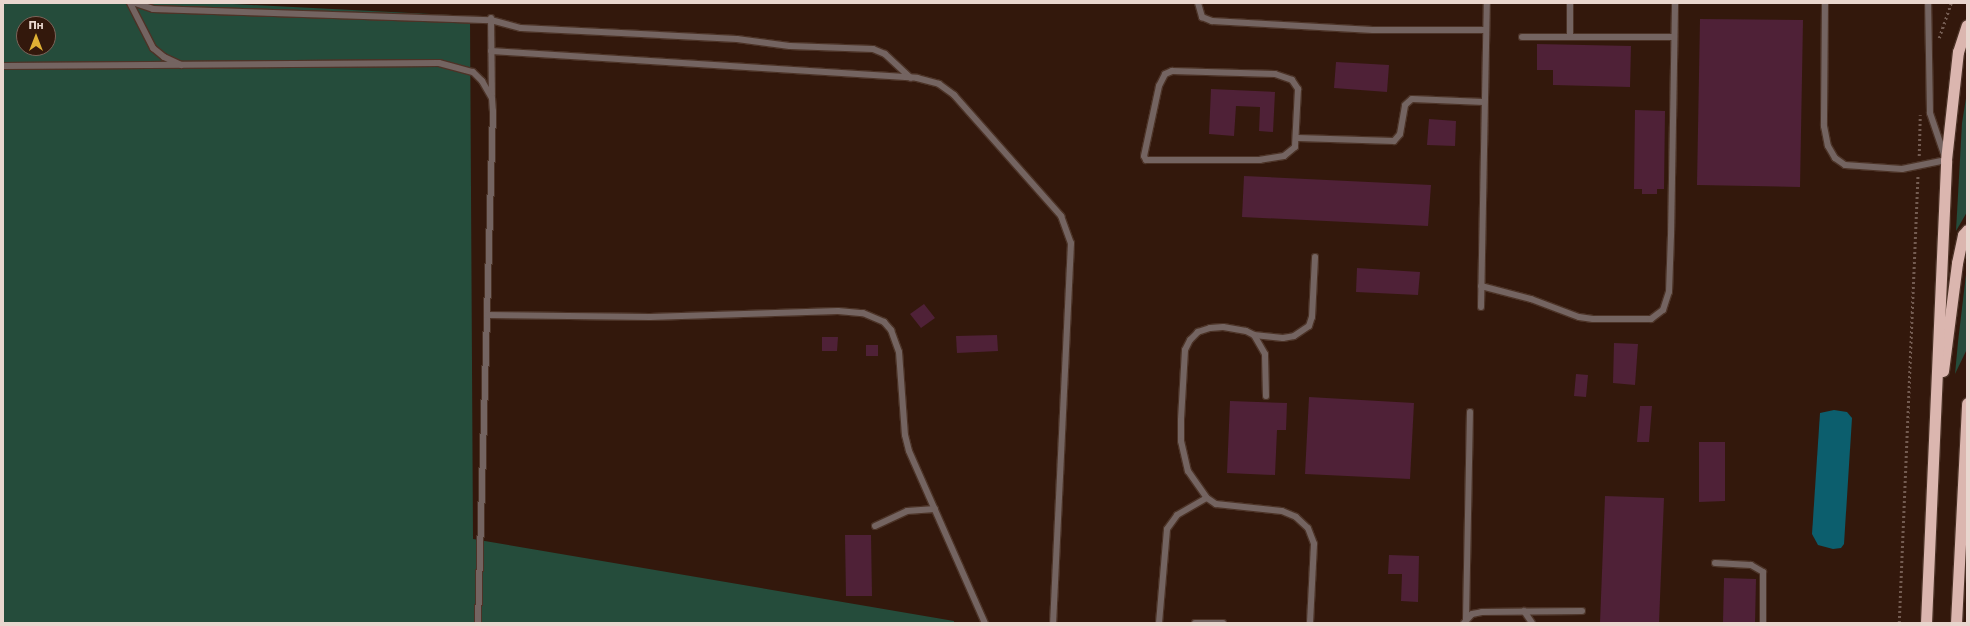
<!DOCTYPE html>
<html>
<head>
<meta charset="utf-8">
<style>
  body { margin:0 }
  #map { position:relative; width:1970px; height:626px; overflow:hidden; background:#33180c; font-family:"Golos Text",sans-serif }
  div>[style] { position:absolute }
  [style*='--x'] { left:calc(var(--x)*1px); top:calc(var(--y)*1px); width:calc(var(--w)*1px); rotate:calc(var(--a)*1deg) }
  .green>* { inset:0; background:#254c3b }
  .water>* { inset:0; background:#0c5e6d }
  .building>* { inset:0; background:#4f2137 }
  .path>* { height:2.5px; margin-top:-1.25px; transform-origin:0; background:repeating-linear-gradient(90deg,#745c52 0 2px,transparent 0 5px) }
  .roads { filter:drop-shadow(1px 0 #4c3327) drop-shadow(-1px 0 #4c3327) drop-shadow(0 1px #4c3327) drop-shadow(0 -1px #4c3327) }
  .service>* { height:6px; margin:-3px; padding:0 3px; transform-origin:3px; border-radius:3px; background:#746461 }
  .trunk>* { height:11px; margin:-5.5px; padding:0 5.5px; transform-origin:5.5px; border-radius:5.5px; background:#dbb6af }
  span { translate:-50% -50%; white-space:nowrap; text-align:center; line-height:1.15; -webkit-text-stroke:4px #33180c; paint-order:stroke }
  .frame { position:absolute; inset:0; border:4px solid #e9d6ce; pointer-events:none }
  .north { position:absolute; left:16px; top:16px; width:40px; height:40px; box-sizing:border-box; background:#33180c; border:1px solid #7c645a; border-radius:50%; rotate:0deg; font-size:11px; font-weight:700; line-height:16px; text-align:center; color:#e9d6ce }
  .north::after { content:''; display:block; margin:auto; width:14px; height:18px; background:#dfb034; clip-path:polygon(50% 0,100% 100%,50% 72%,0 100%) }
</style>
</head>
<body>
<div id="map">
  <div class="green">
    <div style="clip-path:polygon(evenodd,3px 3px,214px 3px,470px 16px,473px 539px,954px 621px,954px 623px,3px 623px,3px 3px,24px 24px,48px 24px,48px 48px,24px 48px,24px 24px)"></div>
    <div style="clip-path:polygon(1967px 92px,1967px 212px,1956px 231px,1962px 123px)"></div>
    <div style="clip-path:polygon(1967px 266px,1967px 349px,1955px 374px,1958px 342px)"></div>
  </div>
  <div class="water">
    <div style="clip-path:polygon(1834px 410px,1847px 412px,1852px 418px,1844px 544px,1841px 548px,1833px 549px,1818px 545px,1812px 534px,1820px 413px)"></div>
  </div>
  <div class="building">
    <div style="clip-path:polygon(1700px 19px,1803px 20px,1800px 187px,1697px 185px)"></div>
    <div style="clip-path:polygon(1537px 44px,1631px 46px,1630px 87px,1553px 85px,1553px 70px,1537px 70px)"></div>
    <div style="clip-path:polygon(1336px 62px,1389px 65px,1387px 92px,1334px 88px)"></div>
    <div style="clip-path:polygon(1211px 89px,1275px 92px,1273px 132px,1259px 131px,1260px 107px,1236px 106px,1234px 136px,1209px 134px)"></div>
    <div style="clip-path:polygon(1635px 110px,1665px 111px,1664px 189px,1657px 189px,1657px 194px,1642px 194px,1642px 189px,1634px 189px)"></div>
    <div style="clip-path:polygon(1429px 119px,1456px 121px,1455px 146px,1427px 145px)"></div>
    <div style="clip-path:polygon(1244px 176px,1431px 185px,1428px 226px,1242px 217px)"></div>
    <div style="clip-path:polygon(1357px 268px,1420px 272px,1418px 295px,1356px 292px)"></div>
    <div style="clip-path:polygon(924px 304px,935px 318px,921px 328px,910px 314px)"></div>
    <div style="clip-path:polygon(997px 335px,998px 351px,957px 353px,956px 336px)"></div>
    <div style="clip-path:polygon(822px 337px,838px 337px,837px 351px,822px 351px)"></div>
    <div style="clip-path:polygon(1614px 343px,1638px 344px,1635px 385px,1613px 383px)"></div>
    <div style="clip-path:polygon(866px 345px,878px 345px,878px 356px,866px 356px)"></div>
    <div style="clip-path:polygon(1576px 374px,1588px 375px,1586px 397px,1574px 396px)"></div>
    <div style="clip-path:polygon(1309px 397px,1414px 403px,1410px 479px,1305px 474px)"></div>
    <div style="clip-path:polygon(1230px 401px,1287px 403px,1286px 430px,1277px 430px,1275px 475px,1227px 473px)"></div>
    <div style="clip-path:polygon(1640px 406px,1652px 406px,1649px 442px,1637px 442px)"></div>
    <div style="clip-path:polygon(1699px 442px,1725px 442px,1725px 501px,1699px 502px)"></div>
    <div style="clip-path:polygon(1605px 496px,1664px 498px,1659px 623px,1600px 623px)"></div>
    <div style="clip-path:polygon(845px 535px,871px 535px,872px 596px,846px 596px)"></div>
    <div style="clip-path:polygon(1389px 555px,1419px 556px,1418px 602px,1401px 601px,1402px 574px,1388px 574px)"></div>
    <div style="clip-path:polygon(1724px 578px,1756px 579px,1755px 623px,1723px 623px)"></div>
  </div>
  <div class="path">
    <div style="--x:1939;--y:38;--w:37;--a:-71"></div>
    <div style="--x:1919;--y:156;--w:41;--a:-88.6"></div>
    <div style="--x:1899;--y:623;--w:448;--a:-87.6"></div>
  </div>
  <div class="roads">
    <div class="service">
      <div style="--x:130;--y:3;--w:51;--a:62.9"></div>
      <div style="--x:153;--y:48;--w:14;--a:39"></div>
      <div style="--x:164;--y:57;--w:19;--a:25"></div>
      <div style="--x:135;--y:3;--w:19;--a:18"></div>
      <div style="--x:153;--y:9;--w:338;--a:1.9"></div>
      <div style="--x:491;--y:20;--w:31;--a:15"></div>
      <div style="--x:521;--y:28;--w:216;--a:2.9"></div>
      <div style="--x:737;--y:39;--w:53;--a:7.5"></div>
      <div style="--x:790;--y:46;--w:83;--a:2.1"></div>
      <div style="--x:873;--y:49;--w:13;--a:23"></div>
      <div style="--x:885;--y:54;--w:35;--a:43"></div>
      <div style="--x:1198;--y:3;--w:15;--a:74"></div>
      <div style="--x:1202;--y:17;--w:11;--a:22"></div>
      <div style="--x:1212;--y:21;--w:161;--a:3.2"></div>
      <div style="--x:1373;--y:30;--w:113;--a:0"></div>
      <div style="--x:1570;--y:3;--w:34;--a:90"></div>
      <div style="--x:1825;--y:3;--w:123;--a:90.5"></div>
      <div style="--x:1824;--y:126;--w:20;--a:79"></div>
      <div style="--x:1828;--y:146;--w:14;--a:60"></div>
      <div style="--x:1835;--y:158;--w:12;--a:35"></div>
      <div style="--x:1845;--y:165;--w:57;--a:4"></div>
      <div style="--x:1902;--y:169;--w:45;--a:-11.6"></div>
      <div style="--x:1946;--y:160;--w:50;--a:-108.8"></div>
      <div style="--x:1930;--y:113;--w:110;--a:-91"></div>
      <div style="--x:491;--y:18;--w:77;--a:89.3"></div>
      <div style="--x:1522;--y:37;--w:152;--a:0"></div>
      <div style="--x:491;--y:51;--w:427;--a:3.6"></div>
      <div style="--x:917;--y:78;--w:23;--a:15"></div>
      <div style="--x:939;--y:84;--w:19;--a:36"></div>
      <div style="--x:954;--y:95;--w:162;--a:48.5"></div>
      <div style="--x:1061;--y:216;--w:29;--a:70"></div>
      <div style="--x:1071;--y:243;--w:380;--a:92.7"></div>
      <div style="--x:3;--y:66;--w:436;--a:-0.4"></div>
      <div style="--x:439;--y:63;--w:35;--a:15"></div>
      <div style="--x:473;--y:72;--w:13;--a:45"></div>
      <div style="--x:482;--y:81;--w:20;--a:60"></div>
      <div style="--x:492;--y:98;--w:13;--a:86"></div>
      <div style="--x:493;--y:111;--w:512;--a:91.68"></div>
      <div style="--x:1172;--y:71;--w:103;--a:1.7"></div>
      <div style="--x:1275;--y:74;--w:18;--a:19"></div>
      <div style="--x:1292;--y:80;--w:11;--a:56"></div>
      <div style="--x:1298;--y:89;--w:58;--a:93"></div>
      <div style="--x:1295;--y:147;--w:14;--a:141"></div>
      <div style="--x:1284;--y:156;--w:24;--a:171"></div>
      <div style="--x:1260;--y:160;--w:114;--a:180"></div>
      <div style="--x:1146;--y:160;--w:4;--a:-117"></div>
      <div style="--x:1144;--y:156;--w:72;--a:-77.9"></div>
      <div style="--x:1159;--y:86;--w:13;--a:-63"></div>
      <div style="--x:1165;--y:74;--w:8;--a:-23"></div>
      <div style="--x:1298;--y:138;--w:96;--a:1.8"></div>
      <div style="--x:1394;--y:141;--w:9;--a:-49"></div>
      <div style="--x:1400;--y:134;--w:29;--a:-80"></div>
      <div style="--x:1405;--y:105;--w:9;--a:-41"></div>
      <div style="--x:1412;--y:99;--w:72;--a:2.4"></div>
      <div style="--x:1481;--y:286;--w:52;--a:14.6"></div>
      <div style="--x:1531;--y:299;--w:51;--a:20.6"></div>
      <div style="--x:1579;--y:317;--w:14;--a:8"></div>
      <div style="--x:1593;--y:319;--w:58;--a:0"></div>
      <div style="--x:1651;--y:319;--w:15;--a:-37"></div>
      <div style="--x:1663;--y:310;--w:19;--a:-72"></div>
      <div style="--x:1669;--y:292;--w:56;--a:-88"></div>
      <div style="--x:1671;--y:236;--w:233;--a:-89"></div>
      <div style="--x:1481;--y:307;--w:304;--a:-88.9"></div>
      <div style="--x:487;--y:315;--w:163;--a:0.7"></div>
      <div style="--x:650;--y:317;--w:188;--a:-1.8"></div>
      <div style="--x:838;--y:311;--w:25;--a:5"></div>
      <div style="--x:863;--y:313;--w:23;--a:23"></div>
      <div style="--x:884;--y:322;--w:11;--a:49"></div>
      <div style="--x:891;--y:330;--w:23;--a:70"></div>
      <div style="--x:899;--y:352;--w:83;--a:85.9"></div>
      <div style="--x:905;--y:435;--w:16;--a:76"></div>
      <div style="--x:909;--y:451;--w:188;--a:66.2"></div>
      <div style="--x:1254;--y:335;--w:29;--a:6"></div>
      <div style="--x:1283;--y:338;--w:11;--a:-10"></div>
      <div style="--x:1294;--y:336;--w:18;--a:-34"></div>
      <div style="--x:1309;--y:326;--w:9;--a:-72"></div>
      <div style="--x:1312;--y:317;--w:60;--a:-87.1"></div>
      <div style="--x:1266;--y:396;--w:42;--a:-91.4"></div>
      <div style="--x:1265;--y:354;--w:22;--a:-120"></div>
      <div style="--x:1254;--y:335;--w:9;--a:-153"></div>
      <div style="--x:1246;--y:331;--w:23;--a:-170"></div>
      <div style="--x:1223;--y:327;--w:13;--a:176"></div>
      <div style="--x:1210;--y:328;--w:13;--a:162"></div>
      <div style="--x:1198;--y:332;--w:11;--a:135"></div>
      <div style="--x:1190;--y:340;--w:11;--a:117"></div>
      <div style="--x:1185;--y:350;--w:70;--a:93.3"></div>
      <div style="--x:1181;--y:420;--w:21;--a:90"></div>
      <div style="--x:1181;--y:441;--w:31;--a:77"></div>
      <div style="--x:1188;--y:471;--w:33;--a:55"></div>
      <div style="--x:1207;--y:498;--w:11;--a:34"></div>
      <div style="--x:1216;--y:504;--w:66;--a:6.1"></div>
      <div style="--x:1282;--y:511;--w:15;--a:23"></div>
      <div style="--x:1296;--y:517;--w:16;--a:43"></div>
      <div style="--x:1308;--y:528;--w:17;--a:69"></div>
      <div style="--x:1314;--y:544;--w:79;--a:92.9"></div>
      <div style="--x:875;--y:526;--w:35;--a:-25"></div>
      <div style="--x:907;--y:511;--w:28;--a:-4"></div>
      <div style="--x:1715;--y:563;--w:36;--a:3"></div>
      <div style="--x:1751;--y:565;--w:14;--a:30"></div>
      <div style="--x:1763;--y:572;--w:51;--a:90"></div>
      <div style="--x:1524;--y:611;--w:14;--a:56"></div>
      <div style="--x:1466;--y:619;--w:207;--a:-88.9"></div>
      <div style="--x:1159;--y:623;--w:94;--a:-85.1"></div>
      <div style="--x:1167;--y:529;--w:17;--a:-54"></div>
      <div style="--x:1177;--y:515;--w:34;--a:-30"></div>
      <div style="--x:1195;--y:623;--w:28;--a:0"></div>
      <div style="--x:1464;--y:623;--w:12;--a:-48"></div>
      <div style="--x:1472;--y:614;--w:10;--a:-11"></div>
      <div style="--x:1482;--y:612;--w:100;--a:-0.6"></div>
    </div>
    <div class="trunk">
      <div style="--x:1943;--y:371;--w:109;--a:-82.6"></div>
      <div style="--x:1957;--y:263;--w:29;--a:-78"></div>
      <div style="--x:1963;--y:235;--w:6;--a:-51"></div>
      <div style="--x:1926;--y:623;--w:463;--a:-87.5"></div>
      <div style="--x:1946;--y:160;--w:109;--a:-83.7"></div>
      <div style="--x:1958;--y:52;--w:28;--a:-72"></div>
      <div style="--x:1956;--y:623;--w:220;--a:-87.1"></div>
    </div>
  </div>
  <div class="frame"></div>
  <div class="north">Пн</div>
</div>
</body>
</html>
